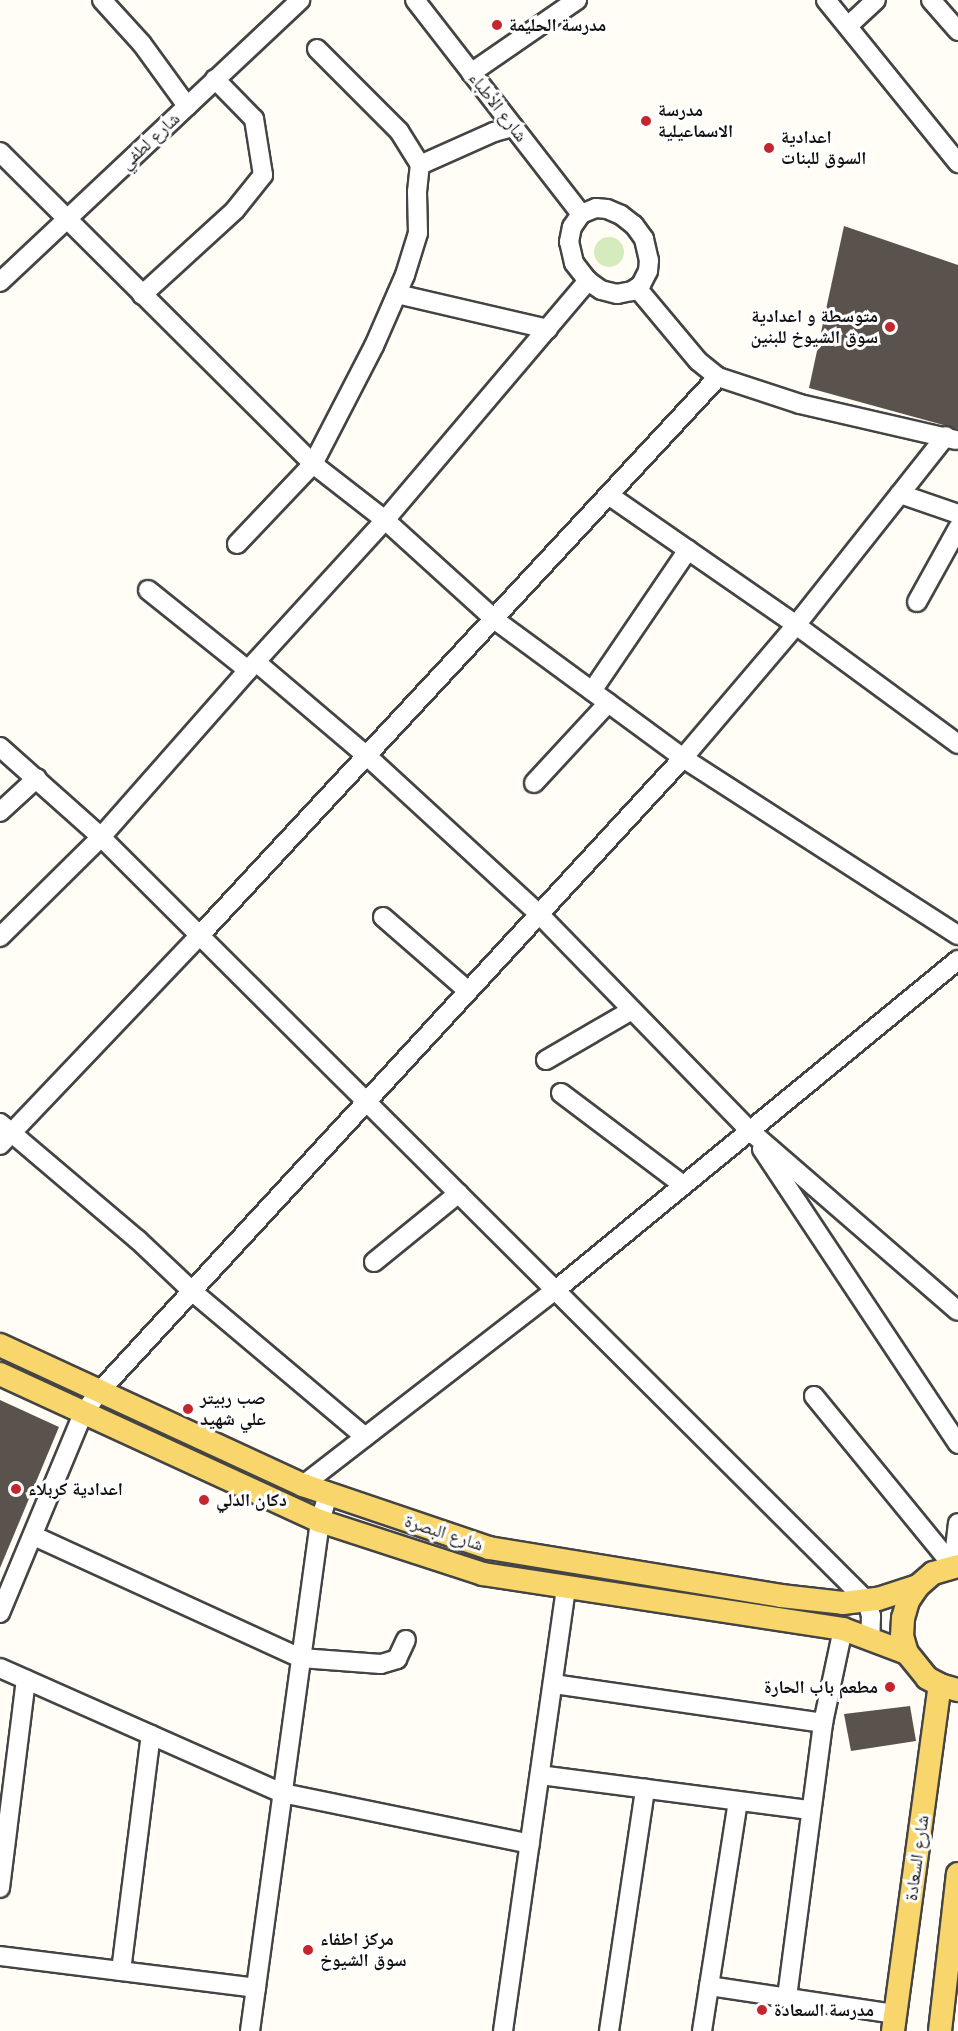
<!DOCTYPE html>
<html>
<head>
<meta charset="utf-8">
<style>
  body { margin:0 }
  #map { position:relative; width:958px; height:2031px; overflow:hidden; background:#fffdf5; font-family:"Libre Baskerville","Noto Naskh Arabic",serif }
  div>[style] { position:absolute }
  [style*='--x'] { left:calc(var(--x)*1px); top:calc(var(--y)*1px); width:calc(var(--w)*1px); rotate:calc(var(--a)*1deg) }
  .green>* { inset:0; background:#d5ebbd }
  .round { border-radius:50% }
  .building>* { inset:0; background:#5a524d }
  .roads { filter:drop-shadow(2px 0 #444) drop-shadow(-2px 0 #444) drop-shadow(0 2px #444) drop-shadow(0 -2px #444) }
  .minor>* { height:18px; margin:-9px; padding:0 9px; transform-origin:9px; border-radius:9px; background:#fff }
  .major>* { height:22px; margin:-11px; padding:0 11px; transform-origin:11px; border-radius:11px; background:#f9d66b }
  .dots>* { width:16px; height:16px; translate:-50% -50%; box-sizing:border-box; border:3px solid #fff; border-radius:50% }
  span { translate:-50% -50%; white-space:nowrap; text-align:center; line-height:1.15; -webkit-text-stroke:6px #fff; paint-order:stroke }
  .poi-label { font-size:18px; color:#111; font-weight:700 }
  .left { translate:0 -50%; text-align:left }
  .right { translate:-100% -50%; text-align:right }
  .street-label { font-size:18px; color:#111 }
</style>
</head>
<body>
<div id="map">
  <div class="green">
    <div class="round" style="left:594px;top:237px;width:30px;height:30px"></div>
  </div>
  <div class="building">
    <div style="clip-path:polygon(844px 226px,958px 265px,958px 429px,809px 388px)"></div>
    <div style="clip-path:polygon(0 1400px,59px 1427px,0 1568px)"></div>
    <div style="clip-path:polygon(910px 1706px,916px 1741px,851px 1751px,844px 1714px)"></div>
  </div>
  <div class="roads">
    <div class="minor">
      <div style="--x:102;--y:0;--w:59;--a:47.7"></div>
      <div style="--x:142;--y:44;--w:77;--a:54"></div>
      <div style="--x:415;--y:0;--w:271;--a:52.2"></div>
      <div style="--x:826;--y:0;--w:210;--a:51"></div>
      <div style="--x:931;--y:0;--w:41;--a:48.9"></div>
      <div style="--x:848;--y:26;--w:38;--a:-43"></div>
      <div style="--x:317;--y:49;--w:116;--a:45"></div>
      <div style="--x:399;--y:131;--w:40;--a:58"></div>
      <div style="--x:471;--y:73;--w:129;--a:-34.6"></div>
      <div style="--x:0;--y:152;--w:442;--a:44.9"></div>
      <div style="--x:313;--y:464;--w:91;--a:37.9"></div>
      <div style="--x:385;--y:520;--w:147;--a:42.2"></div>
      <div style="--x:494;--y:619;--w:235;--a:36.3"></div>
      <div style="--x:683;--y:758;--w:327;--a:32.8"></div>
      <div style="--x:596;--y:208;--w:11;--a:5"></div>
      <div style="--x:607;--y:209;--w:15;--a:23"></div>
      <div style="--x:621;--y:215;--w:16;--a:38"></div>
      <div style="--x:634;--y:225;--w:17;--a:54"></div>
      <div style="--x:644;--y:239;--w:22;--a:77"></div>
      <div style="--x:649;--y:260;--w:11;--a:95"></div>
      <div style="--x:648;--y:271;--w:16;--a:117"></div>
      <div style="--x:641;--y:285;--w:11;--a:146"></div>
      <div style="--x:632;--y:291;--w:15;--a:169"></div>
      <div style="--x:617;--y:294;--w:16;--a:-166"></div>
      <div style="--x:601;--y:290;--w:16;--a:-145"></div>
      <div style="--x:588;--y:281;--w:23;--a:-128"></div>
      <div style="--x:574;--y:263;--w:22;--a:-103"></div>
      <div style="--x:569;--y:242;--w:15;--a:-79"></div>
      <div style="--x:572;--y:227;--w:16;--a:-55"></div>
      <div style="--x:581;--y:214;--w:16;--a:-22"></div>
      <div style="--x:0;--y:282;--w:412;--a:-43.2"></div>
      <div style="--x:637;--y:288;--w:95;--a:50.1"></div>
      <div style="--x:698;--y:361;--w:26;--a:39"></div>
      <div style="--x:718;--y:377;--w:86;--a:18.2"></div>
      <div style="--x:800;--y:404;--w:160;--a:13"></div>
      <div style="--x:397;--y:294;--w:155;--a:13.1"></div>
      <div style="--x:142;--y:295;--w:126;--a:-42.4"></div>
      <div style="--x:235;--y:210;--w:45;--a:-51.3"></div>
      <div style="--x:263;--y:175;--w:57;--a:-99.1"></div>
      <div style="--x:254;--y:119;--w:56;--a:-134.3"></div>
      <div style="--x:900;--y:494;--w:61;--a:19"></div>
      <div style="--x:610;--y:496;--w:226;--a:34.7"></div>
      <div style="--x:796;--y:625;--w:201;--a:36.3"></div>
      <div style="--x:237;--y:544;--w:110;--a:-46.5"></div>
      <div style="--x:313;--y:464;--w:133;--a:-62.7"></div>
      <div style="--x:374;--y:346;--w:77;--a:-66.4"></div>
      <div style="--x:405;--y:275;--w:44;--a:-72.8"></div>
      <div style="--x:418;--y:233;--w:41;--a:-91.4"></div>
      <div style="--x:417;--y:192;--w:27;--a:-84"></div>
      <div style="--x:420;--y:165;--w:81;--a:-24"></div>
      <div style="--x:494;--y:132;--w:20;--a:-15"></div>
      <div style="--x:148;--y:590;--w:128;--a:38.7"></div>
      <div style="--x:917;--y:602;--w:85;--a:-61"></div>
      <div style="--x:256;--y:662;--w:145;--a:40.3"></div>
      <div style="--x:367;--y:756;--w:234;--a:42.6"></div>
      <div style="--x:539;--y:914;--w:301;--a:45.8"></div>
      <div style="--x:749;--y:1130;--w:276;--a:40.9"></div>
      <div style="--x:592;--y:691;--w:171;--a:-55.8"></div>
      <div style="--x:0;--y:747;--w:135;--a:41.7"></div>
      <div style="--x:101;--y:837;--w:1082;--a:44.93"></div>
      <div style="--x:867;--y:1601;--w:16;--a:75"></div>
      <div style="--x:871;--y:1616;--w:23;--a:92"></div>
      <div style="--x:534;--y:783;--w:109;--a:-47.2"></div>
      <div style="--x:0;--y:812;--w:50;--a:-42.6"></div>
      <div style="--x:383;--y:917;--w:113;--a:41"></div>
      <div style="--x:0;--y:937;--w:142;--a:-44.7"></div>
      <div style="--x:101;--y:837;--w:222;--a:-48.6"></div>
      <div style="--x:248;--y:670;--w:203;--a:-47.6"></div>
      <div style="--x:385;--y:520;--w:314;--a:-49.7"></div>
      <div style="--x:546;--y:1060;--w:99;--a:-30.2"></div>
      <div style="--x:561;--y:1093;--w:153;--a:37"></div>
      <div style="--x:0;--y:1123;--w:181;--a:40.3"></div>
      <div style="--x:138;--y:1240;--w:76;--a:43.4"></div>
      <div style="--x:193;--y:1292;--w:225;--a:40.1"></div>
      <div style="--x:0;--y:1145;--w:290;--a:-46.4"></div>
      <div style="--x:200;--y:935;--w:761;--a:-47.13"></div>
      <div style="--x:762;--y:1149;--w:354;--a:56.4"></div>
      <div style="--x:374;--y:1262;--w:109;--a:-39.1"></div>
      <div style="--x:814;--y:1396;--w:220;--a:50.7"></div>
      <div style="--x:303;--y:1485;--w:321;--a:-37.7"></div>
      <div style="--x:557;--y:1289;--w:519;--a:-39.37"></div>
      <div style="--x:34;--y:1536;--w:294;--a:24.6"></div>
      <div style="--x:301;--y:1658;--w:80;--a:4.3"></div>
      <div style="--x:381;--y:1664;--w:17;--a:-17"></div>
      <div style="--x:397;--y:1659;--w:21;--a:-65"></div>
      <div style="--x:953;--y:1566;--w:43;--a:-83.4"></div>
      <div style="--x:0;--y:1613;--w:216;--a:-67.4"></div>
      <div style="--x:83;--y:1414;--w:27;--a:-54"></div>
      <div style="--x:99;--y:1392;--w:862;--a:-47.35"></div>
      <div style="--x:683;--y:758;--w:175;--a:-49.6"></div>
      <div style="--x:796;--y:625;--w:241;--a:-51.6"></div>
      <div style="--x:0;--y:1668;--w:308;--a:23.9"></div>
      <div style="--x:282;--y:1793;--w:253;--a:11.6"></div>
      <div style="--x:553;--y:1684;--w:273;--a:8.2"></div>
      <div style="--x:540;--y:1775;--w:273;--a:7.4"></div>
      <div style="--x:0;--y:1888;--w:210;--a:-82.9"></div>
      <div style="--x:0;--y:1956;--w:258;--a:7.1"></div>
      <div style="--x:121;--y:1971;--w:238;--a:-82.8"></div>
      <div style="--x:709;--y:1986;--w:188;--a:8.6"></div>
      <div style="--x:787;--y:1997;--w:276;--a:-82.5"></div>
      <div style="--x:823;--y:1723;--w:96;--a:-78"></div>
      <div style="--x:250;--y:2031;--w:515;--a:-82.18"></div>
      <div style="--x:320;--y:1521;--w:28;--a:-73"></div>
      <div style="--x:503;--y:2031;--w:447;--a:-81.9"></div>
      <div style="--x:609;--y:2031;--w:245;--a:-81.5"></div>
      <div style="--x:702;--y:2031;--w:232;--a:-81.1"></div>
    </div>
    <div class="major">
      <div style="--x:0;--y:1345;--w:334;--a:24.8"></div>
      <div style="--x:303;--y:1485;--w:196;--a:18.7"></div>
      <div style="--x:489;--y:1548;--w:296;--a:9.3"></div>
      <div style="--x:781;--y:1596;--w:62;--a:6.4"></div>
      <div style="--x:843;--y:1603;--w:35;--a:-7"></div>
      <div style="--x:878;--y:1599;--w:42;--a:-18"></div>
      <div style="--x:0;--y:1374;--w:352;--a:24.7"></div>
      <div style="--x:320;--y:1521;--w:171;--a:18"></div>
      <div style="--x:483;--y:1574;--w:364;--a:8.7"></div>
      <div style="--x:843;--y:1629;--w:68;--a:20.6"></div>
      <div style="--x:958;--y:1566;--w:26;--a:164"></div>
      <div style="--x:933;--y:1573;--w:20;--a:139"></div>
      <div style="--x:918;--y:1586;--w:18;--a:124"></div>
      <div style="--x:908;--y:1601;--w:18;--a:106"></div>
      <div style="--x:903;--y:1618;--w:18;--a:93"></div>
      <div style="--x:902;--y:1636;--w:18;--a:74"></div>
      <div style="--x:907;--y:1653;--w:32;--a:51"></div>
      <div style="--x:927;--y:1678;--w:15;--a:28"></div>
      <div style="--x:940;--y:1685;--w:19;--a:16"></div>
      <div style="--x:893;--y:2031;--w:349;--a:-82.3"></div>
      <div style="--x:940;--y:2031;--w:158;--a:-83.5"></div>
    </div>
  </div>
  <div class="dots">
    <div style="left:497px;top:25px;background:#c4262e"></div>
    <div style="left:646px;top:121px;background:#c4262e"></div>
    <div style="left:769px;top:148px;background:#c4262e"></div>
    <div style="left:890px;top:327px;background:#c4262e"></div>
    <div style="left:188px;top:1409px;background:#c4262e"></div>
    <div style="left:16px;top:1489px;background:#c4262e"></div>
    <div style="left:204px;top:1500px;background:#c4262e"></div>
    <div style="left:890px;top:1687px;background:#c4262e"></div>
    <div style="left:308px;top:1950px;background:#c4262e"></div>
    <div style="left:762px;top:2010px;background:#c4262e"></div>
  </div>
  <div class="poi-label">
    <span class="left" style="left:509px;top:25px">مدرسة الحليمة</span>
    <span class="left" style="left:658px;top:121px">مدرسة<br>الاسماعيلية</span>
    <span class="left" style="left:781px;top:148px">اعدادية<br>السوق للبنات</span>
    <span class="right" style="left:878px;top:327px">متوسطة و اعدادية<br>سوق الشيوخ للبنين</span>
    <span class="left" style="left:200px;top:1409px">صب ربيتر<br>علي شهيد</span>
    <span class="left" style="left:28px;top:1489px">اعدادية كربلاء</span>
    <span class="left" style="left:216px;top:1500px">دكان الدلي</span>
    <span class="right" style="left:878px;top:1687px">مطعم باب الحارة</span>
    <span class="left" style="left:320px;top:1950px">مركز اطفاء<br>سوق الشيوخ</span>
    <span class="left" style="left:774px;top:2010px">مدرسة السعادة</span>
  </div>
  <div class="street-label">
    <span style="left:498px;top:107px;rotate:52deg">شارع الأطباء</span>
    <span style="left:150px;top:141px;rotate:-43deg">شارع لطفي</span>
    <span style="left:444px;top:1533px;rotate:18deg">شارع البصرة</span>
    <span style="left:917px;top:1858px;rotate:-82deg">شارع السعادة</span>
  </div>
</div>
</body>
</html>
